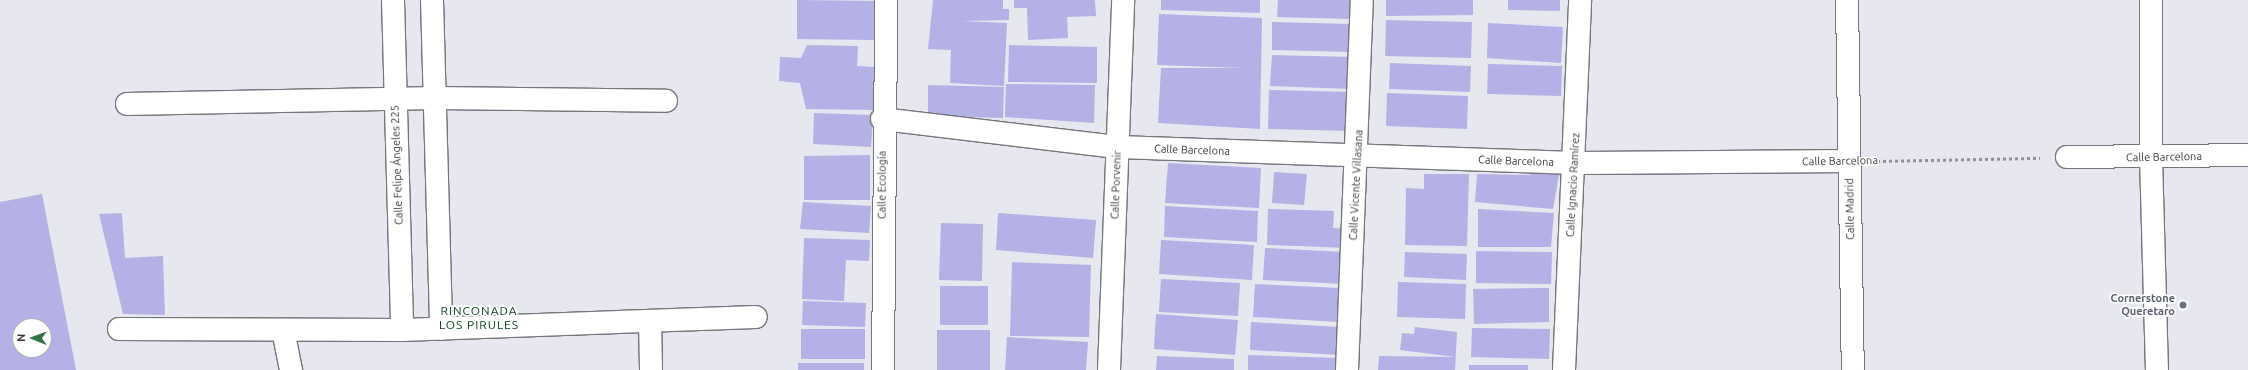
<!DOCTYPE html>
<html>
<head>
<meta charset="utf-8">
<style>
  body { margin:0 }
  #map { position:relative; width:2248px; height:370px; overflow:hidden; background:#e7e7ef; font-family:Ubuntu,sans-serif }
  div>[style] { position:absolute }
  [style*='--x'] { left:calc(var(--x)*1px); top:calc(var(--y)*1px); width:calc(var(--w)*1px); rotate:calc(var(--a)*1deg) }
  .building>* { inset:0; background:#b3b1e5 }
  .path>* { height:2.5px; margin-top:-1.25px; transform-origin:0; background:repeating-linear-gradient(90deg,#909096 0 3px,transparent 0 6px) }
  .roads { filter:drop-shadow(1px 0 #74747b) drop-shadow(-1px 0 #74747b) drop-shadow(0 1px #74747b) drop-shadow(0 -1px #74747b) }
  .minor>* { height:22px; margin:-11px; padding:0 11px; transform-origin:11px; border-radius:11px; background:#fff }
  .dots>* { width:11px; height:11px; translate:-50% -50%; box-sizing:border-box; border:2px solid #fff; border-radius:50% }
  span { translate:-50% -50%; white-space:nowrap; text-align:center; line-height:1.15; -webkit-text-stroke:3.5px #fff; paint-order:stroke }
  .street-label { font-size:11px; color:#39393c }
  .worship-label { font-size:11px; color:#5b616d; font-weight:700 }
  .right { translate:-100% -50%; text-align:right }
  .neighbourhood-label { font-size:12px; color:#063b19; letter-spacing:1px }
  .north { position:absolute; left:12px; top:318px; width:40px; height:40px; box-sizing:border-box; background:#fff; border:1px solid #b0b0b1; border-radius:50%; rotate:271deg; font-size:11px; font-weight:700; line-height:16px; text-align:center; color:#39393c }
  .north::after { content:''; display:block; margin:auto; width:14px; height:18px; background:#307744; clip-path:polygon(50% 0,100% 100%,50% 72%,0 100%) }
</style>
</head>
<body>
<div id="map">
  <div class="building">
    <div style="clip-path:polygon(797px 0,876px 1px,875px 40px,797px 39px)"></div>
    <div style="clip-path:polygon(933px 0,1003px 0,1003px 9px,1009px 9px,1009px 20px,962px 21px,1007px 23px,1004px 86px,950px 83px,951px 50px,928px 49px)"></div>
    <div style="clip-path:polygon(1014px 0,1095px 0,1096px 16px,1067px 17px,1068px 38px,1028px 40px,1027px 8px,1014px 8px)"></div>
    <div style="clip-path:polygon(1161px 0,1260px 0,1260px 13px,1161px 10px)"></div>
    <div style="clip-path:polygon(1278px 0,1351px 0,1350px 19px,1277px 17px)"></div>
    <div style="clip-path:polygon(1386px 0,1473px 0,1473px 15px,1386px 16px)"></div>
    <div style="clip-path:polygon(1508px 0,1560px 0,1560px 11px,1508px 10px)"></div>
    <div style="clip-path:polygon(1159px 14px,1262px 18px,1260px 129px,1158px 123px,1161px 68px,1243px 68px,1157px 65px)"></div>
    <div style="clip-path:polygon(1386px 20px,1472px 22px,1471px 58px,1385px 56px)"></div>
    <div style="clip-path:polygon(1272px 22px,1352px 24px,1352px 52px,1272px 50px)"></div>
    <div style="clip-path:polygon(1488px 23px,1563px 27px,1561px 63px,1487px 58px)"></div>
    <div style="clip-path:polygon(807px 45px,858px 46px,857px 66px,875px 67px,874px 110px,806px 109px,800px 83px,779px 81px,780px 57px,801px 58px)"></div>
    <div style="clip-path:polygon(1009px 45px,1097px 47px,1097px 83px,1008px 82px)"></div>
    <div style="clip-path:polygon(1272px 55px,1353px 57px,1352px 89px,1270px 86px)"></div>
    <div style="clip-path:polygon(1390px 63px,1471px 66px,1470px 92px,1389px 89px)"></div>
    <div style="clip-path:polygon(1488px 64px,1562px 66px,1561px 96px,1487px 94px)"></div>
    <div style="clip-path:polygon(1006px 84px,1095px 85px,1094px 123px,1005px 117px)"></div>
    <div style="clip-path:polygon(928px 85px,1004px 87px,1003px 118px,928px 116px)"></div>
    <div style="clip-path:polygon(1269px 90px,1352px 92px,1351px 131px,1268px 129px)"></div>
    <div style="clip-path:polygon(1387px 93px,1468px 96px,1467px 129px,1386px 126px)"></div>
    <div style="clip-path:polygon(814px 113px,873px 115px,871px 147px,813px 144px)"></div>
    <div style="clip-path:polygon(870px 155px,870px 200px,804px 200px,804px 156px)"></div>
    <div style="clip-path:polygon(1168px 163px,1261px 168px,1259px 208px,1165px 203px)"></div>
    <div style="clip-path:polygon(1531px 169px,1560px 169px,1553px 209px,1475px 202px,1477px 174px,1530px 175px)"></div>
    <div style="clip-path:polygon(1274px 172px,1307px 174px,1304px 205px,1272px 203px)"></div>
    <div style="clip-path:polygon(1424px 174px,1469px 174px,1467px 246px,1405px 245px,1406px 188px,1424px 189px)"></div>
    <div style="clip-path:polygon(evenodd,42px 194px,76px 370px,0 370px,0 202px,42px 194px,20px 326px,44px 326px,44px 350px,20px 350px,20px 326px)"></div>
    <div style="clip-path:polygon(803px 202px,871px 206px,869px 233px,800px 229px)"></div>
    <div style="clip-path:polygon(1165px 206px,1258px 211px,1257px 242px,1164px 237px)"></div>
    <div style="clip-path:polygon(1268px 209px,1334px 211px,1333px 228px,1349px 229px,1348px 248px,1267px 245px)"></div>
    <div style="clip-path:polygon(1478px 209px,1554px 213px,1551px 247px,1478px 247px)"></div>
    <div style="clip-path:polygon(122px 213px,125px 258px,163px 256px,165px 315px,123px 314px,99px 214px)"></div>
    <div style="clip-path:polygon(998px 213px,1096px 220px,1093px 258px,996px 250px)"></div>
    <div style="clip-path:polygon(941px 223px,983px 224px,982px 281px,939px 280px)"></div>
    <div style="clip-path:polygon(804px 238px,870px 240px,869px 261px,846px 260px,844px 301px,802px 299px)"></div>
    <div style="clip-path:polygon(1161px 240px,1254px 245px,1252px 280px,1159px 274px)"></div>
    <div style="clip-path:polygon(1265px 248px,1344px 252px,1343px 284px,1263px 280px)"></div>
    <div style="clip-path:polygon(1476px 251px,1552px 252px,1551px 284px,1476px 283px)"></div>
    <div style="clip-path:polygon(1405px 252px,1467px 254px,1466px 280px,1404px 277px)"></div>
    <div style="clip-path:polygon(1012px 262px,1091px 265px,1089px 337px,1010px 336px)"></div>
    <div style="clip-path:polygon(1161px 279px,1240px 283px,1238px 316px,1159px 312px)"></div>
    <div style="clip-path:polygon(1398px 282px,1466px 284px,1465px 319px,1397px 317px)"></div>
    <div style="clip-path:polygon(1255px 284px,1340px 288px,1338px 322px,1253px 317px)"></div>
    <div style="clip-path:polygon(940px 286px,988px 286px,988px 325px,940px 325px)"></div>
    <div style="clip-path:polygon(1549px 288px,1549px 322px,1474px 324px,1473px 289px)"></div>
    <div style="clip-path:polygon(803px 301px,866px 303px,865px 327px,802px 325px)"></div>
    <div style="clip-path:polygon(1156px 314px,1238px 320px,1235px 355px,1154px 349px)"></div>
    <div style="clip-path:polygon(1251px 322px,1340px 327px,1339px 355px,1250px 350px)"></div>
    <div style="clip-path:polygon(1415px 327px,1457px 332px,1455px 370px,1378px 370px,1379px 356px,1455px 357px,1400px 350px,1402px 333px,1414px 334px)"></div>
    <div style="clip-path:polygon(1472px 328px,1550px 329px,1549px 359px,1471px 357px)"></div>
    <div style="clip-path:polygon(801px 329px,865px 329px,865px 359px,801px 359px)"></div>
    <div style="clip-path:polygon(937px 330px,990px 330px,990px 370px,937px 370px)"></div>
    <div style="clip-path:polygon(1007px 337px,1088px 342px,1086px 370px,1005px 370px)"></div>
    <div style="clip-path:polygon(1248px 355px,1339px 358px,1339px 370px,1248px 370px)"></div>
    <div style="clip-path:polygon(1157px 356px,1234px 359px,1234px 370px,1156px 370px)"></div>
    <div style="clip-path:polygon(798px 363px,864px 363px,864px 370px,798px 370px)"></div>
    <div style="clip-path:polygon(1469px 365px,1528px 365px,1528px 370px,1469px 370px)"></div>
  </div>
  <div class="path">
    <div style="--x:1877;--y:161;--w:163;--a:-1.1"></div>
  </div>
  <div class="roads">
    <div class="minor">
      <div style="--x:393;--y:0;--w:330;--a:88.4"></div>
      <div style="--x:432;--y:0;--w:329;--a:88.4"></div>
      <div style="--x:1847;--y:0;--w:370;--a:89.1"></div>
      <div style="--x:2151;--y:0;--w:157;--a:90"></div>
      <div style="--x:2151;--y:157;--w:213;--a:88.4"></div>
      <div style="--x:127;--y:104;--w:308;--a:-1.1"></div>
      <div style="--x:435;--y:98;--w:231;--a:0.7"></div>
      <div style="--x:882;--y:119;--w:238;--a:6.8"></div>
      <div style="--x:1118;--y:147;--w:457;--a:2"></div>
      <div style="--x:1575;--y:163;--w:274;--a:-0.4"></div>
      <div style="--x:2067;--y:157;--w:181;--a:-0.6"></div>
      <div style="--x:650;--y:321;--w:49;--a:88.8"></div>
      <div style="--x:119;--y:329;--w:283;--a:0.2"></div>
      <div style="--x:402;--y:330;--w:354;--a:-2.1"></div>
      <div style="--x:283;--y:330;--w:41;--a:78.7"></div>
      <div style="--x:883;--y:370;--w:370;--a:-89.5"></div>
      <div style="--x:1109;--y:370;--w:370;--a:-87.8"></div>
      <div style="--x:1347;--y:370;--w:370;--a:-87.7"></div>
      <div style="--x:1564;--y:370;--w:370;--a:-87.5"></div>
    </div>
  </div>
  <div class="dots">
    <div style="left:2183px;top:305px;background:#6b7280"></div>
  </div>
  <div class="street-label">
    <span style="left:1192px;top:150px;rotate:2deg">Calle Barcelona</span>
    <span style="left:2164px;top:157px;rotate:-1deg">Calle Barcelona</span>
    <span style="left:1516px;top:161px;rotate:2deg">Calle Barcelona</span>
    <span style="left:1840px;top:161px;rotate:-1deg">Calle Barcelona</span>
    <span style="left:397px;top:165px;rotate:-92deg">Calle Felipe Ángeles 225</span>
    <span style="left:882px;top:185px;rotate:-90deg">Calle Ecología</span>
    <span style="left:1116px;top:185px;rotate:-88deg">Calle Porvenir</span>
    <span style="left:1356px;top:185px;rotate:-87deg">Calle Vicente Villasana</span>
    <span style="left:1573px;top:185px;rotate:-87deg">Calle Ignacio Ramírez</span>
    <span style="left:1850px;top:209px;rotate:-91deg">Calle Madrid</span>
  </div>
  <div class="worship-label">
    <span class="right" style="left:2175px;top:305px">Cornerstone<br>Queretaro</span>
  </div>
  <div class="neighbourhood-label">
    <span style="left:479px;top:318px">RINCONADA<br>LOS PIRULES</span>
  </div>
  <div class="north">N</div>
</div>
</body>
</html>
